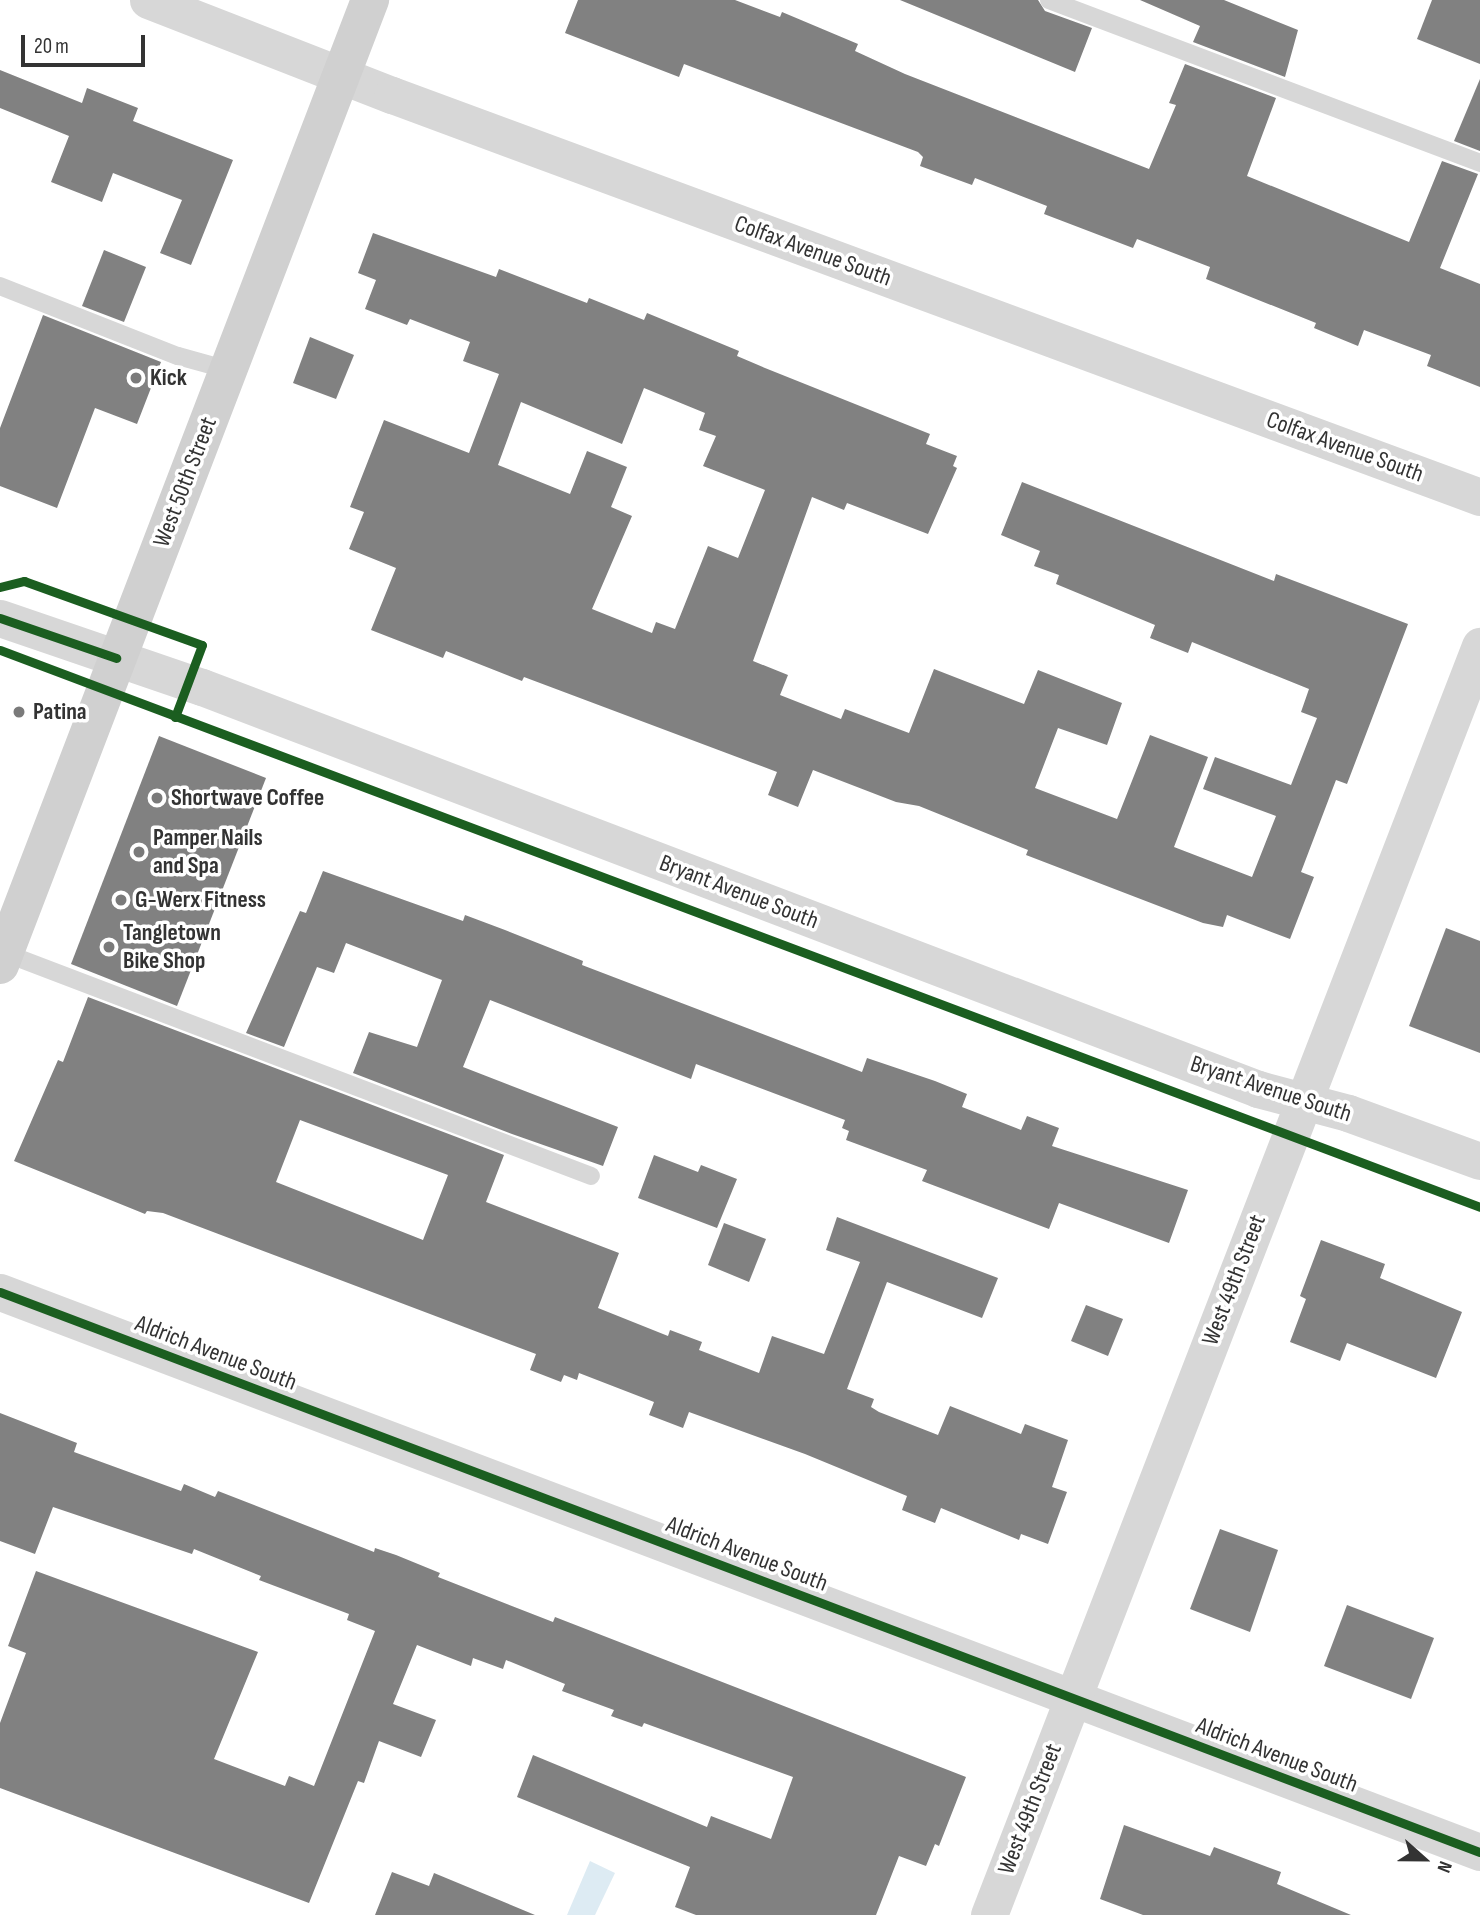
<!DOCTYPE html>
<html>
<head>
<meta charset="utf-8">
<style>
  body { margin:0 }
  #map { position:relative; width:1480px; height:1915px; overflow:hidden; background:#fff; font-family:"Sofia Sans Condensed",sans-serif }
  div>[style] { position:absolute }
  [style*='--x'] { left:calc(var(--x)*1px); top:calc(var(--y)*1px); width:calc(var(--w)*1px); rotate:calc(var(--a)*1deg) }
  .water>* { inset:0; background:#ddebf3 }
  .building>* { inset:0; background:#818181 }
  .service>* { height:18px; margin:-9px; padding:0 9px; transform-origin:9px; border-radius:9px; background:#d7d7d7 }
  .minor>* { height:37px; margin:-18.5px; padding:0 18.5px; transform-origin:18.5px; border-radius:18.5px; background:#d7d7d7 }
  .secondary>* { height:38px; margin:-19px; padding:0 19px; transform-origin:19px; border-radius:19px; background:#d0d0d0 }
  .cycleway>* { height:9px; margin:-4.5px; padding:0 4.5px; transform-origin:4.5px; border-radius:4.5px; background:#1b5e20 }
  .dots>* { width:19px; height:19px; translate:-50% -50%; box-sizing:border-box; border:4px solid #fff; border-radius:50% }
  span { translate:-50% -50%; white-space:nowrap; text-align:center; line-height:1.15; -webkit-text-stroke:7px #fff; paint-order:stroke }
  .street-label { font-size:24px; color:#333 }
  .poi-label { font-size:24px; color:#333; font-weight:700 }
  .left { translate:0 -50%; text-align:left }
  .north { position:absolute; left:1389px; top:1824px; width:70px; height:70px; -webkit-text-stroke:5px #fff; paint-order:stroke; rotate:111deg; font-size:19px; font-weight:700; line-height:28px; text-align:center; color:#333 }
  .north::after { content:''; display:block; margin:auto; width:24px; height:32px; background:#333; clip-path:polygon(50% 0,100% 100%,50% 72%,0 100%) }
  .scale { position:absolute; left:21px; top:35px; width:124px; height:32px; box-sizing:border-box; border:4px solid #333; border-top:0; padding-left:9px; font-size:21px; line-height:24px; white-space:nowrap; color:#333; -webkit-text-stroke:5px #fff; paint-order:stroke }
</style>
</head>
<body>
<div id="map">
  <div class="water">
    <div style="clip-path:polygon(590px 1861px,615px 1873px,595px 1915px,567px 1915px)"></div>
  </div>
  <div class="building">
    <div style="clip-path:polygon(578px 0,735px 0,780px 17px,782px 12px,858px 44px,855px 51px,905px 74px,1149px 169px,1176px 105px,1169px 103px,1185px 64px,1276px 98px,1247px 176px,1409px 242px,1442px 161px,1478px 174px,1440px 268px,1480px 284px,1480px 387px,1427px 366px,1431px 355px,1364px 330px,1358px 346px,1314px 328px,1316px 323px,1206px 279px,1210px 267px,1137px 239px,1133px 248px,1044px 214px,1047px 206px,975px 178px,972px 185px,920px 166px,923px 157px,918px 152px,684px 64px,679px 77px,565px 33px)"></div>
    <div style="clip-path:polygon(900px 0,1038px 0,1045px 11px,1092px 28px,1075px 72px)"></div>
    <div style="clip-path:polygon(1140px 0,1224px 0,1298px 30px,1285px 77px,1193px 42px,1200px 26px)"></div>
    <div style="clip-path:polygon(1432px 0,1480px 0,1480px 64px,1417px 39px)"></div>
    <div style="clip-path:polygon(0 70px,82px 103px,87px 88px,138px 108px,133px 121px,233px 160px,191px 265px,160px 253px,182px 200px,113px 173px,102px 202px,51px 182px,69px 136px,0 108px)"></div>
    <div style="clip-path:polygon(1480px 79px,1480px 151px,1454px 141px)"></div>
    <div style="clip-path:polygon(evenodd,373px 233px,496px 277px,499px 269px,587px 303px,589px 298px,644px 320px,647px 313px,739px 351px,737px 356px,765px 368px,930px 434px,926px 444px,957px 456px,953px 466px,957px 468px,928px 534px,847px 503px,844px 510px,812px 497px,753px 661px,788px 675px,780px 695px,841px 719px,845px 709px,909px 733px,934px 669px,1024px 704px,1038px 670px,1122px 703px,1107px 745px,1058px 728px,1035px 788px,1117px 819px,1150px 735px,1208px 757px,1174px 847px,1252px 877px,1276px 816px,1203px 789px,1215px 757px,1291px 785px,1317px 718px,1301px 712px,1309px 689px,1192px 642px,1188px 653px,1150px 638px,1155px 625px,1056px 584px,1059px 575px,1034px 566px,1040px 551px,1001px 535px,1022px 482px,1274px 581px,1276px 574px,1408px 624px,1347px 784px,1336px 780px,1301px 872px,1314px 877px,1290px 939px,1227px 915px,1223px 927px,1203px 923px,1026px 855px,1028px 850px,919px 806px,896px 802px,813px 770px,798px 807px,768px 795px,777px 772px,524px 677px,522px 681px,446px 651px,443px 658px,371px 630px,396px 568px,349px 549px,364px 512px,350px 507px,384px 420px,469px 453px,499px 374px,463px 361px,470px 342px,410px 319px,407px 325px,365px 309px,376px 280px,358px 273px,373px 233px,644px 388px,705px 413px,699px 430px,716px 436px,703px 466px,765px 490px,738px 558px,708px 546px,675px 629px,656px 622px,652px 633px,592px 609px,632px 516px,611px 507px,627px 467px,587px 451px,570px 494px,498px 465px,521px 402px,622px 444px,644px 388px)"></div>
    <div style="clip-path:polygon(104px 250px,146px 267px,124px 322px,82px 306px)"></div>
    <div style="clip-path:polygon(43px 315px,161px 362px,137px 424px,95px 408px,57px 508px,0 486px,0 428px)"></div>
    <div style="clip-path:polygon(310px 337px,354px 355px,336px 399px,293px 383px)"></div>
    <div style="clip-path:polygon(159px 736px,266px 778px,177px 1006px,71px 964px)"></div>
    <div style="clip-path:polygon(323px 871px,463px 921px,465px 915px,505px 930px,583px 961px,582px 965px,862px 1072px,867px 1058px,935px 1081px,967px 1094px,962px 1107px,1021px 1130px,1027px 1116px,1059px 1128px,1052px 1146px,1188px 1190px,1169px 1243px,1059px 1203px,1049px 1229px,922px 1181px,927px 1170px,846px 1140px,849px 1131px,842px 1128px,845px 1120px,696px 1064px,691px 1079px,490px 1000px,463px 1067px,618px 1127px,603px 1166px,512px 1134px,353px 1073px,369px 1032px,417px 1047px,442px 980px,346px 943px,334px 973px,317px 967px,284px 1047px,246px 1033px,300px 911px,306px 913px)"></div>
    <div style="clip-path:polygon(1446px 928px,1480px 941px,1480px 1053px,1409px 1026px)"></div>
    <div style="clip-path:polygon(evenodd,88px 997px,504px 1155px,486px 1202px,619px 1253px,598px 1308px,668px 1336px,670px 1330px,702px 1342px,699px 1350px,759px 1373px,772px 1336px,824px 1354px,860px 1262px,826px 1250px,837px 1217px,998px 1278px,982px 1318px,887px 1282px,847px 1389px,874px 1399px,871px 1407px,879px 1412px,938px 1435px,950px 1406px,1021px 1434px,1025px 1424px,1068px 1440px,1052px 1487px,1067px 1492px,1048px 1544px,1021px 1534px,1019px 1540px,941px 1508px,935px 1523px,902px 1510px,907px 1496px,805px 1454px,689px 1412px,683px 1428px,649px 1415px,654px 1402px,579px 1373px,577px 1380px,564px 1375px,561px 1382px,530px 1370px,536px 1354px,163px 1213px,147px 1211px,145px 1214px,14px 1161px,58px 1060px,63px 1062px,88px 997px,300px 1120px,448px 1175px,423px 1240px,276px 1182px,300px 1120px)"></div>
    <div style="clip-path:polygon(654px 1155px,698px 1172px,701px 1165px,737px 1179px,717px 1228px,638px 1198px)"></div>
    <div style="clip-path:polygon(724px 1223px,766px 1239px,749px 1282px,708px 1265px)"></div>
    <div style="clip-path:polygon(1321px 1240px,1385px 1264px,1380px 1278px,1462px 1312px,1436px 1378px,1347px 1343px,1340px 1361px,1290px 1342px,1306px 1299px,1300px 1296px)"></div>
    <div style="clip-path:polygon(1086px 1305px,1123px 1319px,1108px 1356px,1071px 1341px)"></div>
    <div style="clip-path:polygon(0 1413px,77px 1443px,74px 1452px,181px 1491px,184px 1484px,215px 1497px,218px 1491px,374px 1552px,375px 1548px,396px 1555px,440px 1573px,438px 1577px,553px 1622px,555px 1617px,966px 1777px,939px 1846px,935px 1844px,926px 1866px,899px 1856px,876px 1915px,696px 1915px,675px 1907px,690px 1867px,517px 1797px,533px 1755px,707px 1827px,711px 1816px,771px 1839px,793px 1777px,644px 1723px,642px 1727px,611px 1716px,614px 1710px,562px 1691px,565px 1684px,506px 1660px,503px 1669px,473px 1658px,471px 1666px,417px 1645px,393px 1704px,436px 1720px,421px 1757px,379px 1741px,364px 1783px,358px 1781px,309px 1903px,0 1788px,0 1723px,26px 1653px,8px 1646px,36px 1571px,258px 1652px,214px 1759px,285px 1786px,289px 1776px,314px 1786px,375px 1631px,347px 1620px,349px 1614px,259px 1580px,261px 1576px,194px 1549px,192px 1554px,53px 1507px,35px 1554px,0 1541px)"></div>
    <div style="clip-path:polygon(1220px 1529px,1278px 1550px,1250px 1632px,1190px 1609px)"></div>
    <div style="clip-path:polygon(1347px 1605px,1434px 1638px,1411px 1699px,1324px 1666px)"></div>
    <div style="clip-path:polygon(1124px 1825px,1210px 1856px,1214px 1847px,1281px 1872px,1277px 1884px,1351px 1915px,1143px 1915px,1100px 1899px)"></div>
    <div style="clip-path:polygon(392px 1872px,429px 1886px,434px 1873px,535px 1915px,375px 1915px)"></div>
  </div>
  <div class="service">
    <div style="--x:1049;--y:0;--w:461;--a:20.7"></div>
    <div style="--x:0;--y:286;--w:191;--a:21.5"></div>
    <div style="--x:178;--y:356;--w:53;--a:15.4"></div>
    <div style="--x:2;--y:952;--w:630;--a:20.82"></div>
  </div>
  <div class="minor">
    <div style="--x:148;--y:0;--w:262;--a:21.3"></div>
    <div style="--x:392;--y:95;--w:1160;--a:20.28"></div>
    <div style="--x:0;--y:618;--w:213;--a:18.9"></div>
    <div style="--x:202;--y:687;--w:1130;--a:20.84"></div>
    <div style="--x:1258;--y:1089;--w:93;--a:14.9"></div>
    <div style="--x:1348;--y:1113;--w:140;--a:20"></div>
    <div style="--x:0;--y:1292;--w:1582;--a:20.73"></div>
    <div style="--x:989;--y:1915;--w:1361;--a:-68.85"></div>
  </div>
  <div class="secondary">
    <div style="--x:0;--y:965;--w:1034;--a:-69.02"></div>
  </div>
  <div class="cycleway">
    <div style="--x:0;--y:587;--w:25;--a:-14"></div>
    <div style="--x:24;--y:581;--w:189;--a:19.8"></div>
    <div style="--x:202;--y:645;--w:77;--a:110.6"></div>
    <div style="--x:0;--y:618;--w:123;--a:19"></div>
    <div style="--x:0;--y:650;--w:1581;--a:20.62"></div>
    <div style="--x:0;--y:1292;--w:1582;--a:20.73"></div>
  </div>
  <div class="dots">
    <div style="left:136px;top:378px;background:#7a7a7a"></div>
    <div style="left:19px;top:712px;background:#7a7a7a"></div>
    <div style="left:157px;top:798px;background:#7a7a7a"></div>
    <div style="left:139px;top:852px;background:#7a7a7a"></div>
    <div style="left:121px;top:900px;background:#7a7a7a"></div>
    <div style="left:109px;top:947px;background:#7a7a7a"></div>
  </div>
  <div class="street-label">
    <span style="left:813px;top:251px;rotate:20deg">Colfax Avenue South</span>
    <span style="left:1345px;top:447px;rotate:20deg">Colfax Avenue South</span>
    <span style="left:185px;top:482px;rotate:-69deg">West 50th Street</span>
    <span style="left:739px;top:892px;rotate:21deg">Bryant Avenue South</span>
    <span style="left:1271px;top:1089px;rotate:18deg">Bryant Avenue South</span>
    <span style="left:1234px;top:1280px;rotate:-69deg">West 49th Street</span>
    <span style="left:216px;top:1353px;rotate:21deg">Aldrich Avenue South</span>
    <span style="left:747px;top:1554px;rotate:21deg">Aldrich Avenue South</span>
    <span style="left:1277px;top:1755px;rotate:21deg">Aldrich Avenue South</span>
    <span style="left:1030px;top:1809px;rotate:-69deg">West 49th Street</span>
  </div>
  <div class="poi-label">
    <span class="left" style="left:150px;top:378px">Kick</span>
    <span class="left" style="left:33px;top:712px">Patina</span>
    <span class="left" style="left:171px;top:798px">Shortwave Coffee</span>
    <span class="left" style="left:153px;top:852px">Pamper Nails<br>and Spa</span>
    <span class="left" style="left:135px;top:900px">G-Werx Fitness</span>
    <span class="left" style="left:123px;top:947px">Tangletown<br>Bike Shop</span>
  </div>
  <div class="north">N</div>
  <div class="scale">20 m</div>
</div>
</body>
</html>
